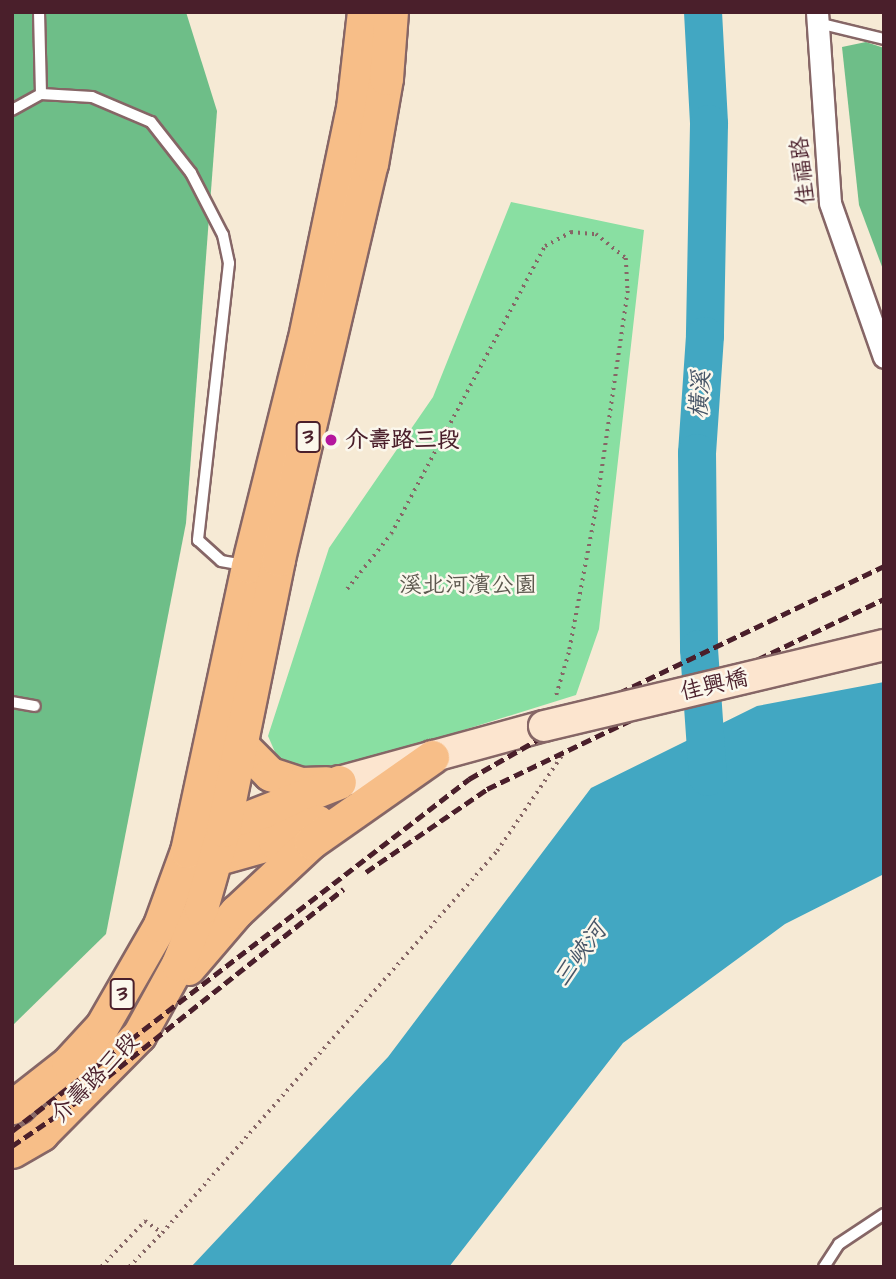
<!DOCTYPE html>
<html>
<head>
<meta charset="utf-8">
<style>
  body { margin:0 }
  #map { position:relative; width:896px; height:1279px; overflow:hidden; background:#f6ead5; font-family:"Architects Daughter","LXGW WenKai TC",sans-serif }
  div>[style] { position:absolute }
  [style*='--x'] { left:calc(var(--x)*1px); top:calc(var(--y)*1px); width:calc(var(--w)*1px); rotate:calc(var(--a)*1deg) }
  .green>* { inset:0; background:#89dfa2 }
  .forest>* { inset:0; background:#6ebe88 }
  .water>* { inset:0; background:#42a7c2 }
  .river>* { height:38px; margin:-19px; padding:0 19px; transform-origin:19px; border-radius:19px; background:#42a7c2 }
  .path>* { height:3.5px; margin-top:-1.75px; transform-origin:0; background:repeating-linear-gradient(90deg,#866666 0 2px,transparent 0 7px) }
  .roads { filter:drop-shadow(2px 0 #866666) drop-shadow(-2px 0 #866666) drop-shadow(0 2px #866666) drop-shadow(0 -2px #866666) }
  .lane>* { height:10px; margin:-5px; padding:0 5px; transform-origin:5px; border-radius:5px; background:#fff }
  .street>* { height:21px; margin:-10.5px; padding:0 10.5px; transform-origin:10.5px; border-radius:10.5px; background:#fff }
  .secondary>* { height:30px; margin:-15px; padding:0 15px; transform-origin:15px; border-radius:15px; background:#fce5cf }
  .primary>* { height:33px; margin:-16.5px; padding:0 16.5px; transform-origin:16.5px; border-radius:16.5px; background:#f7be88 }
  .rail>* { height:5px; margin-top:-2.5px; transform-origin:0; background:repeating-linear-gradient(90deg,#4a1f2b 0 10px,transparent 0 15px) }
  .bridges { filter:drop-shadow(2px 0 #866666) drop-shadow(-2px 0 #866666) drop-shadow(0 2px #866666) drop-shadow(0 -2px #866666) }
  .secondary-bridge>* { height:30px; margin:-15px; padding:0 15px; transform-origin:15px; border-radius:15px; background:#fce5cf }
  .dots>* { width:19px; height:19px; translate:-50% -50%; box-sizing:border-box; border:4px solid #fbf7ec; border-radius:50% }
  span { translate:-50% -50%; white-space:nowrap; text-align:center; line-height:1.15; -webkit-text-stroke:5px #fbf7ec; paint-order:stroke }
  .shield-label span { padding:2px 5px; background:#fbf7ec; border:2px solid; border-radius:5px; -webkit-text-stroke-width:0 }
  .shield-label { font-size:21px; color:#4a1f2b; font-weight:700 }
  .street-label { font-size:23px; color:#4a1f2b }
  .poi-label { font-size:23px; color:#4a1f2b; font-weight:700 }
  .left { translate:0 -50%; text-align:left }
  .park-label { font-size:23px; color:#5d594f }
  .water-label { font-size:24px; color:#475567; font-style:italic }
  .frame { position:absolute; inset:0; border:14px solid #4a1f2b; pointer-events:none }
</style>
</head>
<body>
<div id="map">
  <div class="green">
    <div style="clip-path:polygon(511px 202px,644px 230px,599px 629px,576px 695px,323px 774px,282px 768px,268px 736px,329px 548px,433px 397px)"></div>
  </div>
  <div class="forest">
    <div style="clip-path:polygon(12px 12px,186px 12px,217px 111px,186px 523px,106px 934px,12px 1026px)"></div>
    <div style="clip-path:polygon(866px 42px,884px 48px,884px 272px,859px 205px,842px 47px)"></div>
  </div>
  <div class="water">
    <div style="clip-path:polygon(884px 682px,884px 874px,785px 924px,623px 1043px,449px 1267px,191px 1267px,388px 1057px,591px 788px,757px 706px)"></div>
  </div>
  <div class="river">
    <div style="--x:703;--y:12;--w:112;--a:86.9"></div>
    <div style="--x:709;--y:124;--w:212;--a:91.1"></div>
    <div style="--x:705;--y:336;--w:117;--a:93.9"></div>
    <div style="--x:697;--y:453;--w:196;--a:89.4"></div>
    <div style="--x:699;--y:649;--w:128;--a:86"></div>
  </div>
  <div class="path">
    <div style="--x:347;--y:589;--w:70;--a:-51.3"></div>
    <div style="--x:391;--y:534;--w:327;--a:-61.9"></div>
    <div style="--x:545;--y:246;--w:30;--a:-28"></div>
    <div style="--x:571;--y:232;--w:25;--a:5"></div>
    <div style="--x:596;--y:234;--w:38;--a:39"></div>
    <div style="--x:626;--y:258;--w:33;--a:87"></div>
    <div style="--x:628;--y:291;--w:221;--a:98.3"></div>
    <div style="--x:596;--y:510;--w:146;--a:100.7"></div>
    <div style="--x:569;--y:653;--w:46;--a:106.5"></div>
    <div style="--x:101;--y:1267;--w:64;--a:-46.3"></div>
    <div style="--x:145;--y:1221;--w:21;--a:35"></div>
    <div style="--x:162;--y:1233;--w:508;--a:-48.75"></div>
    <div style="--x:497;--y:851;--w:117;--a:-55.8"></div>
    <div style="--x:129;--y:1267;--w:47;--a:-45.9"></div>
  </div>
  <div class="roads">
    <div class="lane">
      <div style="--x:39;--y:12;--w:82;--a:88.6"></div>
      <div style="--x:818;--y:23;--w:68;--a:13.6"></div>
      <div style="--x:12;--y:110;--w:33;--a:-29"></div>
      <div style="--x:41;--y:94;--w:51;--a:3.4"></div>
      <div style="--x:92;--y:97;--w:64;--a:23"></div>
      <div style="--x:151;--y:122;--w:65;--a:51.9"></div>
      <div style="--x:191;--y:173;--w:70;--a:62.7"></div>
      <div style="--x:223;--y:235;--w:29;--a:78"></div>
      <div style="--x:229;--y:263;--w:279;--a:96.4"></div>
      <div style="--x:198;--y:540;--w:31;--a:42"></div>
      <div style="--x:221;--y:561;--w:23;--a:10"></div>
      <div style="--x:12;--y:702;--w:23;--a:10"></div>
      <div style="--x:824;--y:1267;--w:27;--a:-57"></div>
      <div style="--x:839;--y:1244;--w:54;--a:-33.7"></div>
    </div>
    <div class="street">
      <div style="--x:817;--y:12;--w:191;--a:86.1"></div>
      <div style="--x:830;--y:203;--w:163;--a:70.7"></div>
    </div>
    <div class="secondary">
      <div style="--x:339;--y:782;--w:213;--a:-15.3"></div>
    </div>
    <div class="primary">
      <div style="--x:239;--y:743;--w:44;--a:45"></div>
      <div style="--x:270;--y:774;--w:33;--a:18"></div>
      <div style="--x:301;--y:784;--w:25;--a:-2"></div>
      <div style="--x:210;--y:837;--w:36;--a:-28"></div>
      <div style="--x:242;--y:820;--w:104;--a:-21.4"></div>
      <div style="--x:214;--y:859;--w:63;--a:-15.6"></div>
      <div style="--x:275;--y:842;--w:47;--a:-25.5"></div>
      <div style="--x:188;--y:968;--w:74;--a:-49.4"></div>
      <div style="--x:236;--y:912;--w:103;--a:-43"></div>
      <div style="--x:311;--y:842;--w:148;--a:-35.1"></div>
      <div style="--x:12;--y:1107;--w:71;--a:-38.2"></div>
      <div style="--x:68;--y:1063;--w:50;--a:-47.4"></div>
      <div style="--x:102;--y:1026;--w:116;--a:-60.1"></div>
      <div style="--x:160;--y:925;--w:79;--a:-70"></div>
      <div style="--x:187;--y:851;--w:291;--a:-77.9"></div>
      <div style="--x:248;--y:566;--w:231;--a:-76"></div>
      <div style="--x:304;--y:342;--w:239;--a:-78.2"></div>
      <div style="--x:353;--y:108;--w:97;--a:-83.5"></div>
      <div style="--x:12;--y:1151;--w:34;--a:-30"></div>
      <div style="--x:41;--y:1134;--w:139;--a:-45.3"></div>
      <div style="--x:139;--y:1035;--w:81;--a:-61.2"></div>
      <div style="--x:178;--y:964;--w:61;--a:-67.7"></div>
      <div style="--x:201;--y:908;--w:81;--a:-74.2"></div>
      <div style="--x:223;--y:830;--w:277;--a:-78.5"></div>
      <div style="--x:278;--y:559;--w:406;--a:-76.8"></div>
      <div style="--x:371;--y:164;--w:87;--a:-80.1"></div>
      <div style="--x:386;--y:78;--w:66;--a:-85.7"></div>
    </div>
  </div>
  <div class="rail">
    <div style="--x:366;--y:872;--w:147;--a:-34.4"></div>
    <div style="--x:487;--y:789;--w:440;--a:-25.6"></div>
    <div style="--x:12;--y:1131;--w:577;--a:-37.6"></div>
    <div style="--x:469;--y:779;--w:173;--a:-29.8"></div>
    <div style="--x:619;--y:693;--w:294;--a:-25.6"></div>
    <div style="--x:12;--y:1146;--w:73;--a:-34.3"></div>
    <div style="--x:72;--y:1105;--w:347;--a:-38.5"></div>
  </div>
  <div class="bridges">
    <div class="secondary-bridge">
      <div style="--x:544;--y:726;--w:350;--a:-13.4"></div>
    </div>
  </div>
  <div class="dots">
    <div style="left:331px;top:440px;background:#b5179e"></div>
  </div>
  <div class="shield-label">
    <span style="left:308px;top:437px">3</span>
    <span style="left:122px;top:994px">3</span>
  </div>
  <div class="street-label">
    <span style="left:803px;top:171px;rotate:-96deg">佳福路</span>
    <span style="left:714px;top:685px;rotate:-13deg">佳興橋</span>
    <span style="left:95px;top:1078px;rotate:-46deg">介壽路三段</span>
  </div>
  <div class="poi-label">
    <span class="left" style="left:345px;top:440px">介壽路三段</span>
  </div>
  <div class="park-label">
    <span style="left:468px;top:585px">溪北河濱公園</span>
  </div>
  <div class="water-label">
    <span style="left:701px;top:395px;rotate:-86deg">橫溪</span>
    <span style="left:581px;top:955px;rotate:-54deg">三峽河</span>
  </div>
  <div class="frame"></div>
</div>
</body>
</html>
